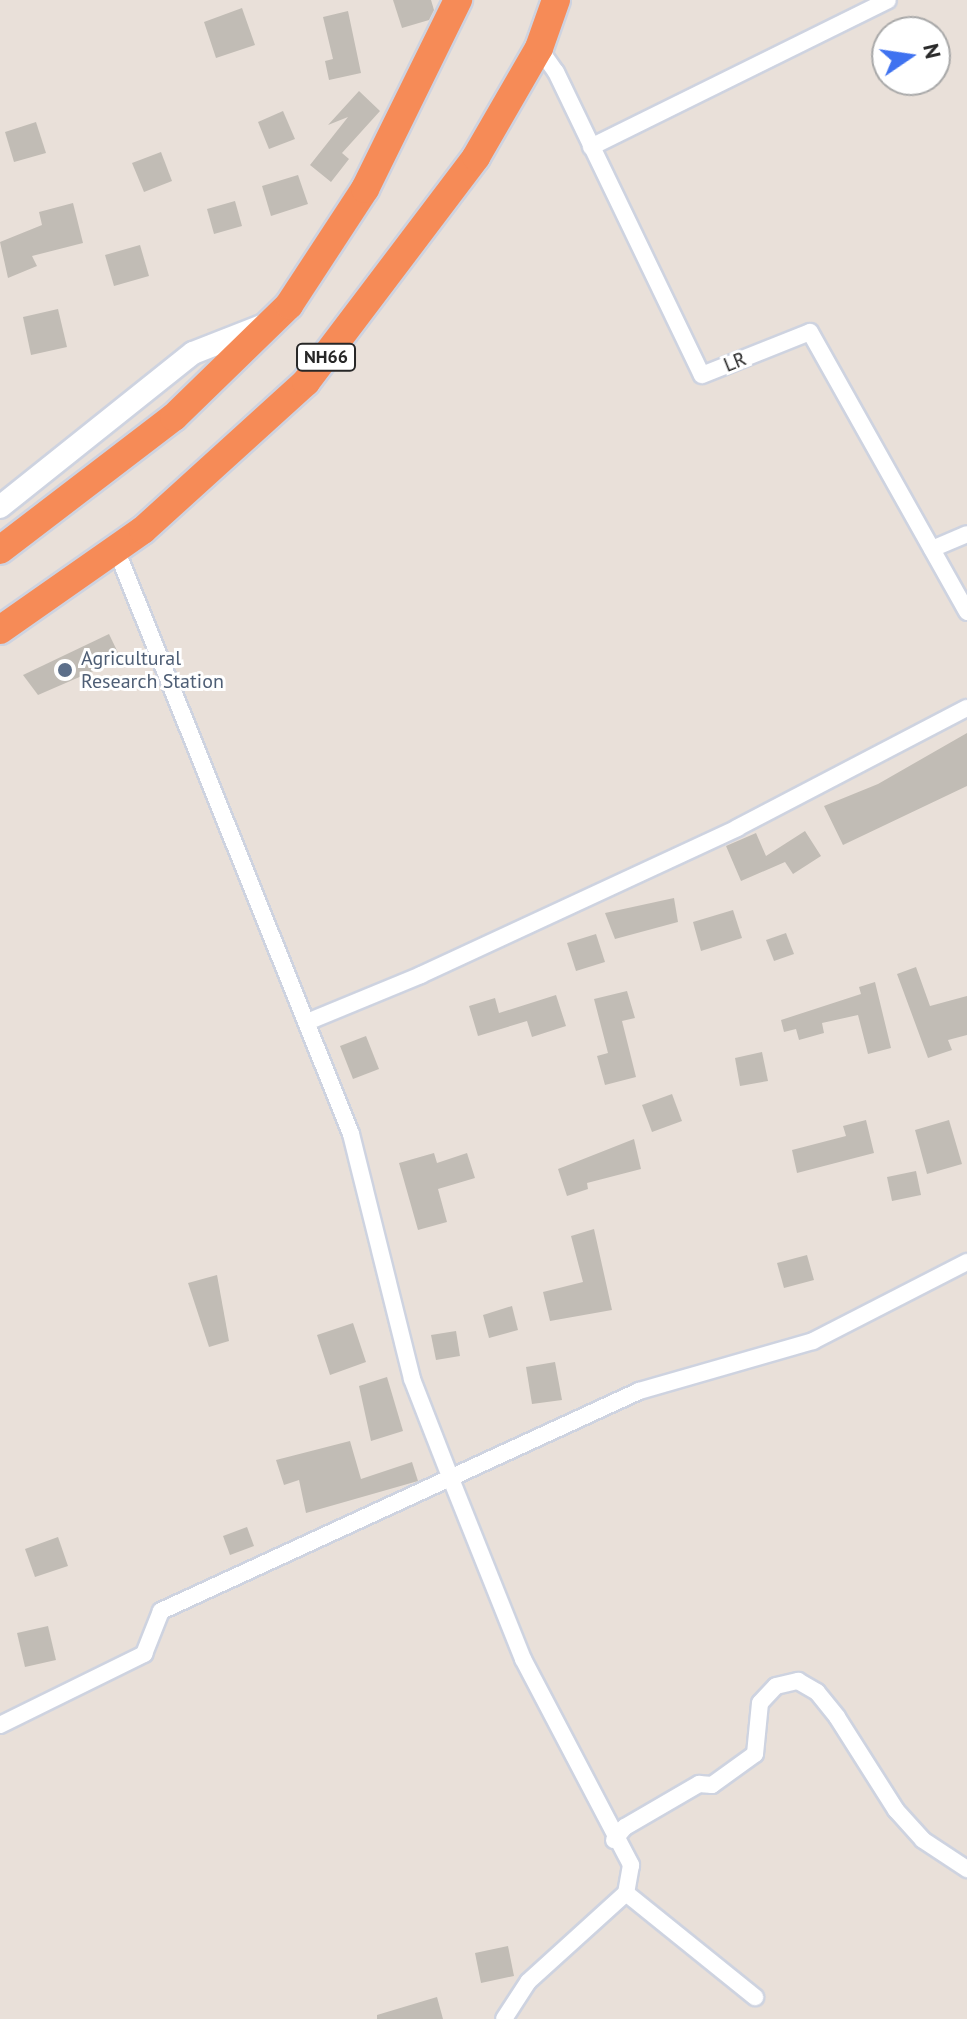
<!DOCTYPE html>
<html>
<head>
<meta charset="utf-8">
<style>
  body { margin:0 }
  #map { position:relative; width:967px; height:2019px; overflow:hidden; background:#e9e0d9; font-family:"PT Sans",sans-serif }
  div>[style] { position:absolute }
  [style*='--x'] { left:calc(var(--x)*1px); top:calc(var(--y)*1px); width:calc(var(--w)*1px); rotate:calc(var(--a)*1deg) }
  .building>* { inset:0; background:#c1bcb5 }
  .roads { filter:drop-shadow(2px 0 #ced3e0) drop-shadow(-2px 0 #ced3e0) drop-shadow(0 2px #ced3e0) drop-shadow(0 -2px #ced3e0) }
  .street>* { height:16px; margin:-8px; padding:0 8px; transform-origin:8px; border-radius:8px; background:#fff }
  .secondary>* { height:22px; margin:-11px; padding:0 11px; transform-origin:11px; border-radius:11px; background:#fff }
  .highway>* { height:28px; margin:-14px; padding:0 14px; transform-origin:14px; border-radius:14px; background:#f68b57 }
  .dots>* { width:22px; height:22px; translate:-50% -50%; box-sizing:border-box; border:4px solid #fff; border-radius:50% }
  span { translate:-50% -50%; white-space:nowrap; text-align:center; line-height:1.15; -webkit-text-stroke:6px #fff; paint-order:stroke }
  .shield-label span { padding:2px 6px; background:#fff; border:2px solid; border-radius:6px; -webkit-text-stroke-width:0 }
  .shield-label { font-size:18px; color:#272727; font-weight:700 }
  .street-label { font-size:20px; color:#272727 }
  .service-label { font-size:20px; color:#4e5e75 }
  .left { translate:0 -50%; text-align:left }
  .north { position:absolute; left:871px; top:16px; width:80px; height:80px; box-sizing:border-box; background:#fff; border:2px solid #a9a9a9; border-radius:50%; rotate:77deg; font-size:22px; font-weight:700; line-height:32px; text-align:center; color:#272727 }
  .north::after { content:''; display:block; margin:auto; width:28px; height:36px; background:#3f72f0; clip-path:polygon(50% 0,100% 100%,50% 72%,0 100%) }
</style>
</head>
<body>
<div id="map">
  <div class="building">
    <div style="clip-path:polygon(393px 0,431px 0,434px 10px,429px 20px,402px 28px)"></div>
    <div style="clip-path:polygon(242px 8px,255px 45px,216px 58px,204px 22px)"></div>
    <div style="clip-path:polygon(348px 11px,361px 73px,329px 80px,325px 61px,333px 59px,323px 17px)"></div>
    <div style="clip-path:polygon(359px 91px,380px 111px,342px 153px,349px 159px,331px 182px,310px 165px,348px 117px,328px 125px)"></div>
    <div style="clip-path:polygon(283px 111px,295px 139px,269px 149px,258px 122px)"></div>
    <div style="clip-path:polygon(36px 122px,46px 153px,14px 162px,5px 132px)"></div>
    <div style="clip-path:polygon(161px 152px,172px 181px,144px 192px,132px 163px)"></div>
    <div style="clip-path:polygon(298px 175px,308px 204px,271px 216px,262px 186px)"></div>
    <div style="clip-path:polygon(235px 201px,242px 226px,214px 234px,207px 209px)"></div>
    <div style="clip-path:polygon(73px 203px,83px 243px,32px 256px,37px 266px,8px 278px,0 242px,42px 225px,39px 212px)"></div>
    <div style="clip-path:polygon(140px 245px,149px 276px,114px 286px,105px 255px)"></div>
    <div style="clip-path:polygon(58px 309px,67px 347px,31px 355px,23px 317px)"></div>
    <div style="clip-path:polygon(109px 634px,121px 659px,38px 695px,23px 675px)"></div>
    <div style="clip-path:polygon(967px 733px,967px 786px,843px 845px,824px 806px,878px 784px)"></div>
    <div style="clip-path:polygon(805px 831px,821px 856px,793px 874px,785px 862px,741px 881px,726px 846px,756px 833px,766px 856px)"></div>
    <div style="clip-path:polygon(674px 898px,678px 922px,615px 939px,605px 913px)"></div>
    <div style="clip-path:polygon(733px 910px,742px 938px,701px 951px,693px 922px)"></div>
    <div style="clip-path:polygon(786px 933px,794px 954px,774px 961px,766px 940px)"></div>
    <div style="clip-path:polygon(596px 934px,605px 962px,576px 971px,567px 943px)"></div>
    <div style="clip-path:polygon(916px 967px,930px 1006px,967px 996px,967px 1035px,948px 1040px,952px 1050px,928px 1058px,897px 974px)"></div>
    <div style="clip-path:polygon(875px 982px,891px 1048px,868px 1054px,858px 1015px,822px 1023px,824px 1033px,799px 1040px,796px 1029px,784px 1032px,781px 1020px,861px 994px,859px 987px)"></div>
    <div style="clip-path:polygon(627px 991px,635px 1018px,622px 1021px,636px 1077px,605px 1085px,597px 1056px,608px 1053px,594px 999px)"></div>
    <div style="clip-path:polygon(556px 995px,566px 1026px,532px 1037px,527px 1021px,478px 1036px,469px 1006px,495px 998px,499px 1013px)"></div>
    <div style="clip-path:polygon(366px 1036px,379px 1069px,353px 1079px,340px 1046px)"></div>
    <div style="clip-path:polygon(762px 1052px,768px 1081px,740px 1086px,735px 1058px)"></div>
    <div style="clip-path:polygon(672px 1094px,682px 1121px,652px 1132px,642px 1105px)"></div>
    <div style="clip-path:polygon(866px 1120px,874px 1153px,797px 1173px,792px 1150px,846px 1136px,843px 1126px)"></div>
    <div style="clip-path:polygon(949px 1120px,962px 1164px,927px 1174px,915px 1130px)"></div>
    <div style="clip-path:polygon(634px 1139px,641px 1169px,587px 1183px,588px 1189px,567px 1196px,558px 1169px)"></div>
    <div style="clip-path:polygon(434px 1153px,437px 1163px,467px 1153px,475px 1178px,438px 1189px,447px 1222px,418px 1230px,399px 1163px)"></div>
    <div style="clip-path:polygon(916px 1171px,921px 1195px,892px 1201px,887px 1177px)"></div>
    <div style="clip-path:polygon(594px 1229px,612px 1310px,550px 1321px,543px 1292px,583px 1282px,571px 1236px)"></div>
    <div style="clip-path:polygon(807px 1255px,814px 1280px,784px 1288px,777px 1263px)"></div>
    <div style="clip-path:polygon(217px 1275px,229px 1341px,209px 1347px,188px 1283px)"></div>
    <div style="clip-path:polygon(512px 1306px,518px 1330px,489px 1338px,483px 1315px)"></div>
    <div style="clip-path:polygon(353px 1323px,366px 1362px,330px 1375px,317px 1335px)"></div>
    <div style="clip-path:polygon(456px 1331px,460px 1356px,436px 1360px,431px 1335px)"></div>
    <div style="clip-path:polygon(555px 1362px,562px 1400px,532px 1404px,526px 1367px)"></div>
    <div style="clip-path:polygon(387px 1377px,403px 1431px,371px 1441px,359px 1386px)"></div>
    <div style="clip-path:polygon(350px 1441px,361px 1479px,412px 1462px,418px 1481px,306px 1513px,299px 1480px,284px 1485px,276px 1460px)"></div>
    <div style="clip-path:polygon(247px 1527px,254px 1546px,230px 1555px,223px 1536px)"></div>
    <div style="clip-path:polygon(58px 1537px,68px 1566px,35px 1577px,25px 1549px)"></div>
    <div style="clip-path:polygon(48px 1626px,56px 1660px,25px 1667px,17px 1633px)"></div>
    <div style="clip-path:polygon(508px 1946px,514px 1976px,481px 1983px,475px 1953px)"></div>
    <div style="clip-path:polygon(437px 1997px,443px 2019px,377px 2019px,377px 2015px)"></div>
  </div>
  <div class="roads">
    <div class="street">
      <div style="--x:539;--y:48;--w:29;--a:55"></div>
      <div style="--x:556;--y:72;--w:336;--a:64.3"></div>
      <div style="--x:702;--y:375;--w:116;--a:-21.7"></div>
      <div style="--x:810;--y:332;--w:321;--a:60.7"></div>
      <div style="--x:591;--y:147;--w:331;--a:-26.3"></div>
      <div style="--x:116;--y:549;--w:630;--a:68.11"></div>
      <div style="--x:351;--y:1134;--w:252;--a:76"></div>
      <div style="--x:412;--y:1379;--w:107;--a:68.7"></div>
      <div style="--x:451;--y:1479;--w:194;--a:68.2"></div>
      <div style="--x:523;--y:1659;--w:233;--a:62.3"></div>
      <div style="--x:631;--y:1865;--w:28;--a:100"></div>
      <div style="--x:626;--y:1893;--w:132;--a:137.8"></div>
      <div style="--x:528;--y:1982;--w:44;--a:123"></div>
      <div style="--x:932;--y:549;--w:38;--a:-23"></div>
      <div style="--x:307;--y:1022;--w:123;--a:-22.4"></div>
      <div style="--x:421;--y:975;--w:349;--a:-24.9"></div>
      <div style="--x:737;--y:828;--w:259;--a:-27.6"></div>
      <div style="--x:0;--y:1725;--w:161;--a:-26.2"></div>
      <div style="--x:144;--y:1654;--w:46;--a:-68.4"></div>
      <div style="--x:161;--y:1611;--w:526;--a:-24.71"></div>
      <div style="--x:639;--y:1391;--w:181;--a:-16"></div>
      <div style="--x:813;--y:1341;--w:173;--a:-27.2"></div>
      <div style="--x:614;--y:1840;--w:17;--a:-50"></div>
      <div style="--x:625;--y:1827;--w:86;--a:-30.2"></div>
      <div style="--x:699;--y:1784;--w:13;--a:4"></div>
      <div style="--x:712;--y:1785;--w:53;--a:-35.8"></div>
      <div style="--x:755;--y:1754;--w:51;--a:-84.4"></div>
      <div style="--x:760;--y:1703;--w:23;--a:-47"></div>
      <div style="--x:776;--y:1686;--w:23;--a:-13"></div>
      <div style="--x:798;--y:1681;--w:22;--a:30"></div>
      <div style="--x:817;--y:1692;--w:32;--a:51"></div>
      <div style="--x:837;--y:1717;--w:110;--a:57.6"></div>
      <div style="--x:896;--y:1810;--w:40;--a:48"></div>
      <div style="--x:923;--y:1840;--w:53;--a:33.4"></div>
      <div style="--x:626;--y:1893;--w:166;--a:38.9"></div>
    </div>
    <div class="secondary">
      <div style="--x:0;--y:507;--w:247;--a:-38.6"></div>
      <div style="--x:193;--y:353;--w:76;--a:-21.5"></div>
    </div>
    <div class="highway">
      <div style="--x:0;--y:550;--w:219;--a:-37.4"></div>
      <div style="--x:174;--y:417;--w:161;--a:-44.2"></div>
      <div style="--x:289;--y:305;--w:139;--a:-56.8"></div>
      <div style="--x:365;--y:189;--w:211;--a:-63.8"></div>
      <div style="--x:0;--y:630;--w:174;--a:-35"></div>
      <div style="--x:143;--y:530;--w:220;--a:-42.2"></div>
      <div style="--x:306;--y:382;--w:282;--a:-52.9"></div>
      <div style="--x:476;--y:157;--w:126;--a:-60"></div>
      <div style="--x:539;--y:48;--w:51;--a:-70.5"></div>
    </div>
  </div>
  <div class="dots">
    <div style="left:65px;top:670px;background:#5c6f8a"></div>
  </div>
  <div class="shield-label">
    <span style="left:326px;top:357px">NH66</span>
  </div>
  <div class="street-label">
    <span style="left:735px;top:362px;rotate:-22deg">LR</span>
  </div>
  <div class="service-label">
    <span class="left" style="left:81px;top:670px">Agricultural<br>Research Station</span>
  </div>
  <div class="north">N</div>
</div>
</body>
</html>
